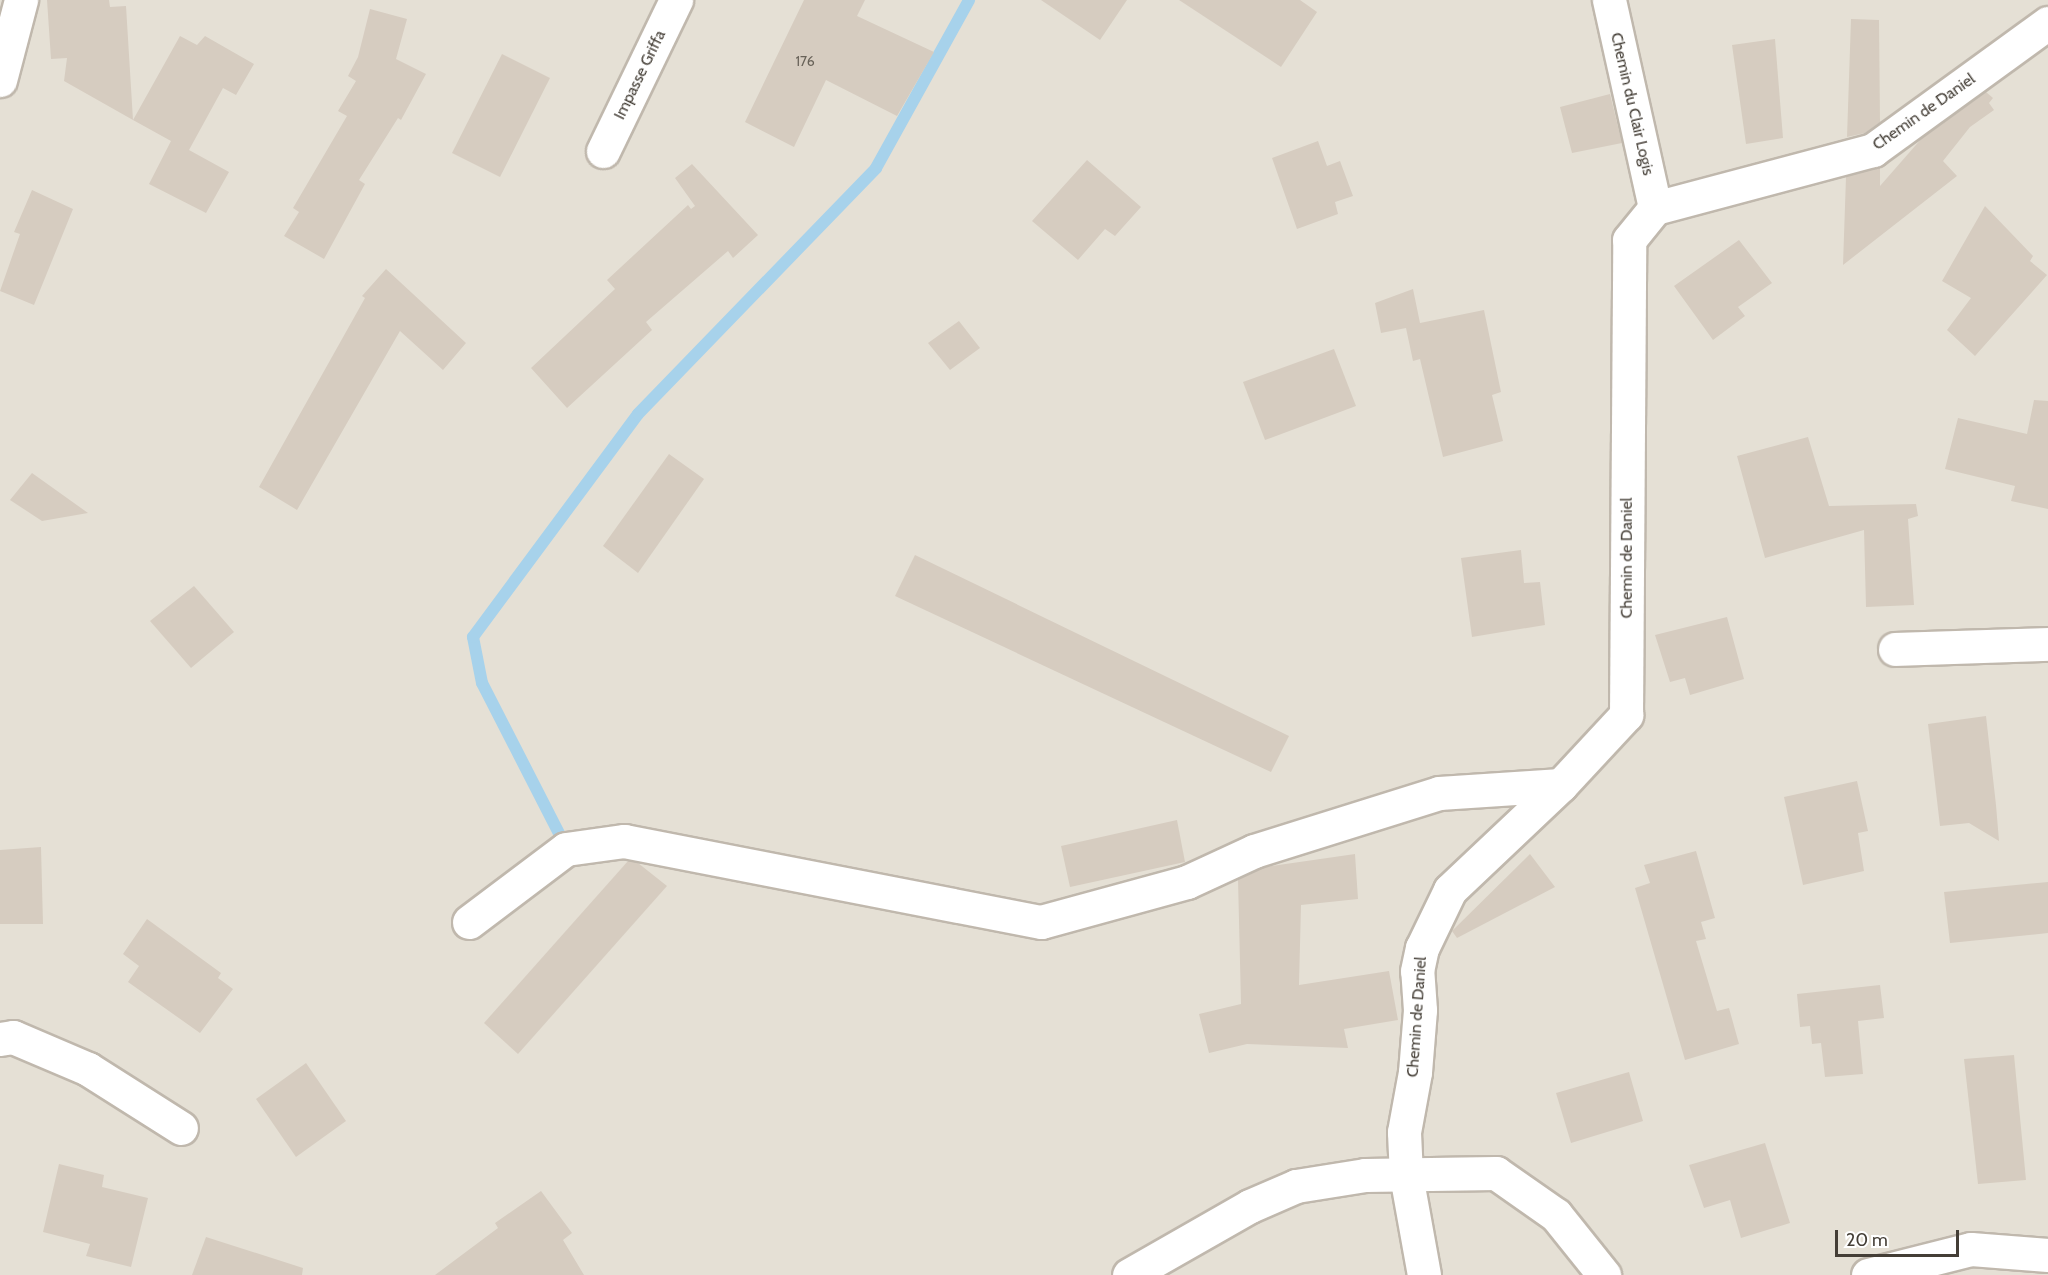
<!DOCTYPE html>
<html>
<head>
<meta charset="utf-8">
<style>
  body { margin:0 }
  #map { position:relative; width:2048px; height:1275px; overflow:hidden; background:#f2eee6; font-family:Cabin,sans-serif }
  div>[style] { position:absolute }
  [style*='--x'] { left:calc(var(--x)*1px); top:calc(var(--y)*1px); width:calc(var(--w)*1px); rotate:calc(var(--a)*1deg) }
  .residential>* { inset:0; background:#e5e0d5 }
  .stream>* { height:12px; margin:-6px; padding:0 6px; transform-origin:6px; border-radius:6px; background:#a7d2eb }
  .building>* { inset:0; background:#d6ccc0 }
  .roads { filter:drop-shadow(2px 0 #c0b8ad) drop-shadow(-2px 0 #c0b8ad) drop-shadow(0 2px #c0b8ad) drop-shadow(0 -2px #c0b8ad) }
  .minor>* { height:33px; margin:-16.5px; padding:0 16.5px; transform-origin:16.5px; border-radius:16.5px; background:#fff }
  span { translate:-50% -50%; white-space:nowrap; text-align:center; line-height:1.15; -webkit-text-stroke:6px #fff; paint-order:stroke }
  .number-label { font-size:14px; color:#686258 }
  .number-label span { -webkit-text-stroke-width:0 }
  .street-label { font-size:16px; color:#443e36 }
  .scale { position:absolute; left:1835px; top:1230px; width:124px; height:27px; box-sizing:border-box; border:3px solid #443e36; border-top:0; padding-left:8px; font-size:18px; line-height:21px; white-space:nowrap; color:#443e36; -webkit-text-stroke:4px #fff; paint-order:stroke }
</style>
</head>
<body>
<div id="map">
  <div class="residential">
    <div style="clip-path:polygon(0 0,2048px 0,2048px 1275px,0 1275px)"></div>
  </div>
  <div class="stream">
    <div style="--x:566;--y:847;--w:184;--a:-117.1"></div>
    <div style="--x:482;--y:683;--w:47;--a:-101.1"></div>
    <div style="--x:473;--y:637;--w:277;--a:-53.5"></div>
    <div style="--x:638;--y:414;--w:342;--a:-45.9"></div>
    <div style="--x:876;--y:168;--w:192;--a:-61"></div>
  </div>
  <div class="building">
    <div style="clip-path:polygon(47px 0,109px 0,110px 7px,126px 6px,133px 120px,64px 81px,67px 58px,51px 59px)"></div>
    <div style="clip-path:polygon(804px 0,865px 0,857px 16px,934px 52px,897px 116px,826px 80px,794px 147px,745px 122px)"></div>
    <div style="clip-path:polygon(1041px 0,1127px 0,1100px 40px)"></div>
    <div style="clip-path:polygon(1179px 0,1300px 0,1317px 12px,1281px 67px)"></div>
    <div style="clip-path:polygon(370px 9px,407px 19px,396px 59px,426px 74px,401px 120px,398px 118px,359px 180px,365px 184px,324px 259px,284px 236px,299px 212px,293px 208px,347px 116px,338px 111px,356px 81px,348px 76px,358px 57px)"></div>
    <div style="clip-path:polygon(1851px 19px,1879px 20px,1880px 122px,1865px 133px,1847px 137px)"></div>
    <div style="clip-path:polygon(180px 36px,197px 45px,205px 36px,254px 64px,236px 95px,223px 88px,189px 150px,229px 172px,206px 213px,149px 184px,171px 141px,133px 120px)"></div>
    <div style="clip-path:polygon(1775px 39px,1783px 138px,1746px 144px,1732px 45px)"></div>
    <div style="clip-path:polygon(502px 54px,550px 78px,500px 177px,452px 153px)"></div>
    <div style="clip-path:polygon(1986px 92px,1993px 98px,1989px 103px,1994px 110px,1970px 127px,1943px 161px,1957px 176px,1843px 265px,1846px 177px,1880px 167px,1880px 186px,1922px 138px)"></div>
    <div style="clip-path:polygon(1610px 94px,1622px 143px,1572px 153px,1560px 107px)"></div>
    <div style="clip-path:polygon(1318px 141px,1327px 166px,1340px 161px,1353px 196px,1335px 202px,1338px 214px,1297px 229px,1272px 158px)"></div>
    <div style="clip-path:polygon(1087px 160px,1141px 207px,1115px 236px,1105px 229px,1078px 260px,1032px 221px)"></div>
    <div style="clip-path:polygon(692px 164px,758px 235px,733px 258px,728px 251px,646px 322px,652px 330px,567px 408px,531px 368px,615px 289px,607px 280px,688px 205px,691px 209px,695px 206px,675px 178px)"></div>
    <div style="clip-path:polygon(32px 190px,73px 209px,34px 305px,0 291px,20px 234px,14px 232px)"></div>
    <div style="clip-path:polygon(1985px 206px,2033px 256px,2030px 261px,2047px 275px,1975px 356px,1947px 330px,1971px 298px,1942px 281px)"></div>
    <div style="clip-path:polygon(1739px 240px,1772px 283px,1738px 307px,1745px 316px,1713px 340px,1674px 286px)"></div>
    <div style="clip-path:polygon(386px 269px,466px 343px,443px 370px,400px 331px,297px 510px,259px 487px,365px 298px,362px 296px)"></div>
    <div style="clip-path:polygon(1413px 289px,1420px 323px,1484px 310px,1501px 392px,1492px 395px,1503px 441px,1443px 457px,1420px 359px,1413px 361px,1406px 328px,1381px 333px,1375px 303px)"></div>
    <div style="clip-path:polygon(959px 321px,980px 348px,950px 370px,928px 343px)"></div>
    <div style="clip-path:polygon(1334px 349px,1356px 406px,1265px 440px,1243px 382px)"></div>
    <div style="clip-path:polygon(2034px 400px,2048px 401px,2048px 509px,2011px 501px,2015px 486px,1945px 469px,1958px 418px,2027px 434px)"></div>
    <div style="clip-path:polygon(1808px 437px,1829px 506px,1916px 504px,1918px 516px,1908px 519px,1914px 605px,1866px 607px,1864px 530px,1765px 558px,1737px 456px)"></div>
    <div style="clip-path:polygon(669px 454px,704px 479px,638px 573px,603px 546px)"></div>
    <div style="clip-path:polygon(32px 473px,88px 513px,42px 521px,10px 500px)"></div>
    <div style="clip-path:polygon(1521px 550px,1524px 583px,1540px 582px,1545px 625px,1472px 637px,1461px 558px)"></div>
    <div style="clip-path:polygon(915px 555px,1289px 736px,1271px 772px,895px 596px)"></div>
    <div style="clip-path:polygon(194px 586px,234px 632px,191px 668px,150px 621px)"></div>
    <div style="clip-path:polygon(1727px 617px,1744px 679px,1690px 695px,1685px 678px,1670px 682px,1655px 635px)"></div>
    <div style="clip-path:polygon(1986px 716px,1996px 805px,1999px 841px,1969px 823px,1940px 826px,1928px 724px)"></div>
    <div style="clip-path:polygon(1857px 781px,1868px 831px,1858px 833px,1864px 871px,1803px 885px,1784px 797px)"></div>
    <div style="clip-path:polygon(1177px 820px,1185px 862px,1070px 887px,1061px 846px)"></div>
    <div style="clip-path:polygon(41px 847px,43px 924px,0 924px,0 850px)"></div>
    <div style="clip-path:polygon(1696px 851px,1715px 918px,1701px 922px,1706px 939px,1696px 941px,1717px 1011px,1729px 1008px,1739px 1044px,1685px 1060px,1635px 888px,1650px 883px,1644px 865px)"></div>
    <div style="clip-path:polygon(1355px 854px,1358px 899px,1301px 905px,1299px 985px,1389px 971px,1398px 1020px,1344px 1029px,1348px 1048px,1247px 1044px,1209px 1053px,1199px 1014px,1241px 1004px,1238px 879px,1265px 867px)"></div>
    <div style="clip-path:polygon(1530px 854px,1555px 887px,1457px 938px,1452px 931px)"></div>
    <div style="clip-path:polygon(628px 861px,638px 863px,667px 886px,518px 1054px,484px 1023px)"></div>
    <div style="clip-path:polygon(2048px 882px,2048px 933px,1950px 943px,1944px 892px)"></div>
    <div style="clip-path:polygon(147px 919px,221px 973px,218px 978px,233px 989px,200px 1033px,128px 982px,139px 966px,123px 954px)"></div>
    <div style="clip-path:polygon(1880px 985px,1884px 1018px,1858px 1021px,1863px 1074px,1825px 1077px,1821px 1043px,1812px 1044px,1810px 1026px,1800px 1027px,1797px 994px)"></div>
    <div style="clip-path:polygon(2014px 1055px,2026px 1180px,1978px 1184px,1964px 1059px)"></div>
    <div style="clip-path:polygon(306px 1063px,346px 1121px,296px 1157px,256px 1099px)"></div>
    <div style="clip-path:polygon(1629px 1072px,1643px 1121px,1571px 1143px,1556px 1093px)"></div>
    <div style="clip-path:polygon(1765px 1143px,1790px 1223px,1741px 1238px,1730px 1200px,1704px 1208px,1689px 1165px)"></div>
    <div style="clip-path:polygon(59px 1164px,104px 1175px,102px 1187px,148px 1198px,131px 1267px,86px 1256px,90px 1244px,43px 1232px)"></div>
    <div style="clip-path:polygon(541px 1191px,572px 1233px,563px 1240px,584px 1275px,435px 1275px,498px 1228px,495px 1223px)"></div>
    <div style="clip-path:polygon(206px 1237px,303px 1268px,302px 1275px,192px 1275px)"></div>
  </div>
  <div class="roads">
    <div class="minor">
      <div style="--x:1609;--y:0;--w:213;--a:77.5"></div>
      <div style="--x:0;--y:80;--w:83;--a:-75.3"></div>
      <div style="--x:603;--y:151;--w:168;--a:-64.2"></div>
      <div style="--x:1895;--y:649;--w:153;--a:-1.9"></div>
      <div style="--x:469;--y:922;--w:121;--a:-37"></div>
      <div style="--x:566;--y:849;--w:59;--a:-7.9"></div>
      <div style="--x:624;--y:841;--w:425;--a:11"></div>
      <div style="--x:1041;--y:922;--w:151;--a:-15.3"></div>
      <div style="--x:1187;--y:882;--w:74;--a:-24.8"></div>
      <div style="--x:1254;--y:851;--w:194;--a:-17.4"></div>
      <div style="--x:1439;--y:793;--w:122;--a:-3.8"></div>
      <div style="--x:0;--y:1039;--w:13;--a:-9"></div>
      <div style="--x:13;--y:1037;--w:82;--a:23.1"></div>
      <div style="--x:88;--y:1069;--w:110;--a:32.4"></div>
      <div style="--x:1129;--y:1275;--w:139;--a:-29.7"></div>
      <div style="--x:1250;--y:1206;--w:50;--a:-23.5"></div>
      <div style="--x:1296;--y:1186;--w:70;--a:-9.1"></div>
      <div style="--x:1365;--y:1175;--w:131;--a:-0.9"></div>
      <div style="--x:1496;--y:1173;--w:73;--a:35"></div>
      <div style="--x:1556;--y:1215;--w:77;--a:51.3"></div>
      <div style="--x:1424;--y:1275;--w:102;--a:-100.2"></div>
      <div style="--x:1406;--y:1175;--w:43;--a:-92.7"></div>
      <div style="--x:1404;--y:1132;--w:61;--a:-79.6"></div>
      <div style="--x:1415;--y:1072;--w:62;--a:-85.4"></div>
      <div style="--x:1420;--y:1010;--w:39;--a:-94"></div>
      <div style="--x:1417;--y:971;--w:24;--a:-78"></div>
      <div style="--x:1422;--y:948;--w:64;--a:-64.2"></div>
      <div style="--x:1450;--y:890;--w:153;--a:-43.4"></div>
      <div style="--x:1561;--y:785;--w:96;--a:-47.1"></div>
      <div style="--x:1626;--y:715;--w:475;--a:-89.6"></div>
      <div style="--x:1629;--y:240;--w:41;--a:-50.9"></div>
      <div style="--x:1655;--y:208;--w:226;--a:-14.9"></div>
      <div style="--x:1873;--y:150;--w:216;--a:-36"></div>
      <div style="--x:1868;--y:1275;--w:106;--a:-14.2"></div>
      <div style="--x:1971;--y:1249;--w:77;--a:4.5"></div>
    </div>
  </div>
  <div class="number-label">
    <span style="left:805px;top:61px">176</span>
  </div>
  <div class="street-label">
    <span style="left:640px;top:75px;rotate:-64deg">Impasse Griffa</span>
    <span style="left:1632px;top:104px;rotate:77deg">Chemin du Clair Logis</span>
    <span style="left:1924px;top:112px;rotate:-35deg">Chemin de Daniel</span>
    <span style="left:1627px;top:558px;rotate:-90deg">Chemin de Daniel</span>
    <span style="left:1417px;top:1017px;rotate:-86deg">Chemin de Daniel</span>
  </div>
  <div class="scale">20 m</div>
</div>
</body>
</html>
